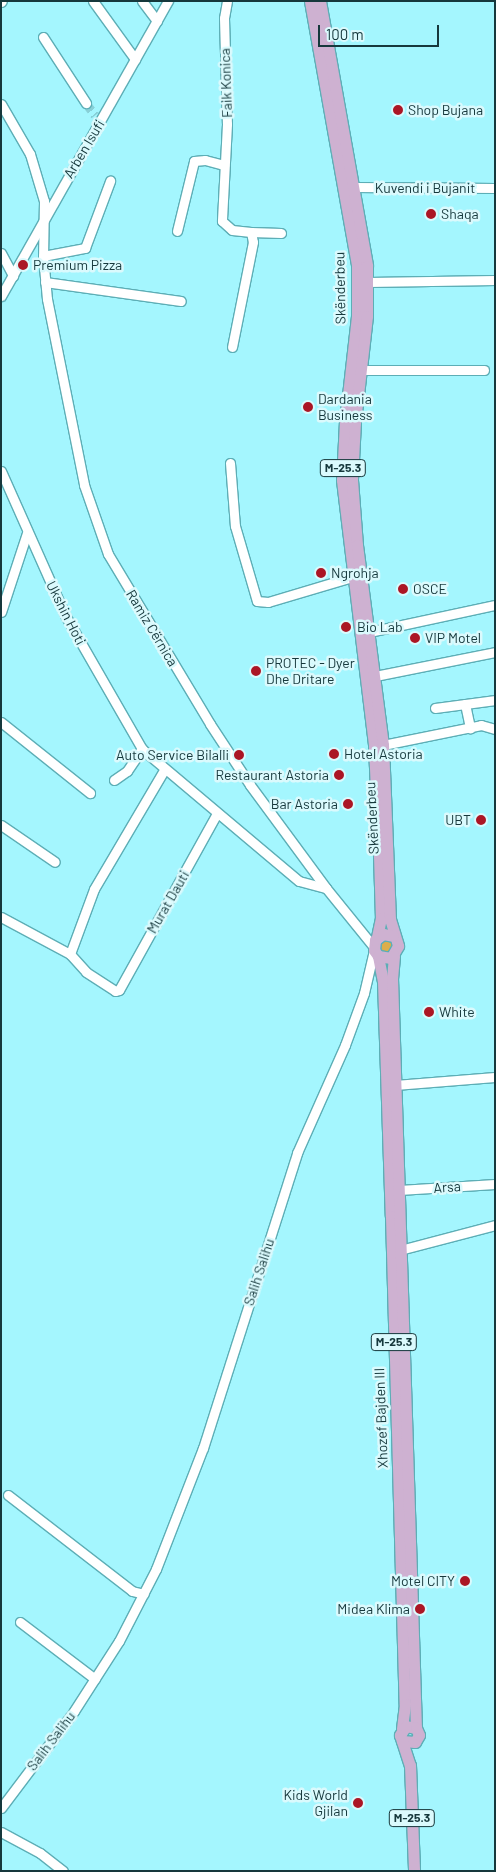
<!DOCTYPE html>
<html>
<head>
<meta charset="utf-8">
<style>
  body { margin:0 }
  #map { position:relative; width:496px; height:1872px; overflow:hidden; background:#a4f6fe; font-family:Barlow,sans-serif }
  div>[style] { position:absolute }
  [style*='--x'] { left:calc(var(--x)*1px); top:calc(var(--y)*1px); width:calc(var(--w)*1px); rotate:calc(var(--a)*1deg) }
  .green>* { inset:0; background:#dcae4a }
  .minor-tunnel>* { height:9px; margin-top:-4.5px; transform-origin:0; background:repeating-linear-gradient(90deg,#88d0d7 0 9px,transparent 0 13.5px) }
  .roads { filter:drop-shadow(1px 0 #5daeb6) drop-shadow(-1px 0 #5daeb6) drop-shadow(0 1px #5daeb6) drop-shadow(0 -1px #5daeb6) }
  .minor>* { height:9px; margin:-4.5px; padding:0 4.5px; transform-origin:4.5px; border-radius:4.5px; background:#fff }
  .major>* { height:11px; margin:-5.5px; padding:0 5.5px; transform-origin:5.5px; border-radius:5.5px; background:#ceb1d1 }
  .dots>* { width:14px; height:14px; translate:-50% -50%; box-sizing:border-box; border:2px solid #dbfafd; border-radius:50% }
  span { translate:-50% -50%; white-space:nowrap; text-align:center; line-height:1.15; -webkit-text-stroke:5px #dbfafd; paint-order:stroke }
  .shield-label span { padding:1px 4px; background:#dbfafd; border:1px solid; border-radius:4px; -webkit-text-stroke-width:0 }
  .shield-label { font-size:12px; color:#16383c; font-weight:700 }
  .street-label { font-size:14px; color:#16383c }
  .poi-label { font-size:14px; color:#16383c }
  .left { translate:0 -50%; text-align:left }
  .right { translate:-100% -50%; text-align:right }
  .frame { position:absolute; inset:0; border:2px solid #16383c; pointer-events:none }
  .scale { position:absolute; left:318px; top:25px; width:121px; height:22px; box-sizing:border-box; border:2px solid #16383c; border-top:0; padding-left:6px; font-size:15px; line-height:18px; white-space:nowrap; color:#16383c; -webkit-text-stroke:4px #dbfafd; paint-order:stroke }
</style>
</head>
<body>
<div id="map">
  <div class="green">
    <div style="clip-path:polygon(384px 939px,393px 942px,391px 954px,379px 952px,379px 942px)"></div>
  </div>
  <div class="minor-tunnel">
    <div style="--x:86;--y:103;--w:15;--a:53"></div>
  </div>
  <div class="roads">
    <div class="minor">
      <div style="--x:93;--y:1;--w:72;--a:54.1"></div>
      <div style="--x:142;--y:1;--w:25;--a:53"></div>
      <div style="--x:227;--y:1;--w:17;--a:100"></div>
      <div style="--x:224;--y:18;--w:106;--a:88.4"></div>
      <div style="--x:227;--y:124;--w:97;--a:93"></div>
      <div style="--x:222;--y:221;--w:13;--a:42"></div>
      <div style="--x:232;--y:230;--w:19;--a:6"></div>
      <div style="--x:251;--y:232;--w:10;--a:79"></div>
      <div style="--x:253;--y:242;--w:107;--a:101.3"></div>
      <div style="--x:1;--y:2;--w:1;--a:-45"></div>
      <div style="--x:43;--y:37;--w:79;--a:56.9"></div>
      <div style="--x:1;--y:104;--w:58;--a:59.9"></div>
      <div style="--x:30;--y:154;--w:49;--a:73.4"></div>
      <div style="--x:44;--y:201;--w:55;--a:91"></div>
      <div style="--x:43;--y:256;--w:43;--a:84.7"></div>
      <div style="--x:47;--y:299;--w:190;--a:78.7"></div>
      <div style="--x:84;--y:485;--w:73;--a:70.8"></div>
      <div style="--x:108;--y:554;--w:198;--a:59"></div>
      <div style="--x:210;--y:724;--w:73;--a:56.7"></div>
      <div style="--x:250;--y:785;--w:128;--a:53.6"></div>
      <div style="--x:326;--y:888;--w:75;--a:51"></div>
      <div style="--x:355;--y:187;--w:140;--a:0.4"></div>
      <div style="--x:177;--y:231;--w:72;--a:-76.3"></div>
      <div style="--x:194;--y:161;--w:11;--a:-5"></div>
      <div style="--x:205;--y:160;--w:20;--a:15"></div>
      <div style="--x:251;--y:232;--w:30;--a:2"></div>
      <div style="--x:1;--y:253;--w:26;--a:62"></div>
      <div style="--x:43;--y:256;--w:43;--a:-10.8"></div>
      <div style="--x:85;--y:248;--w:72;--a:-69.5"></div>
      <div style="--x:45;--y:282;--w:137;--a:8"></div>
      <div style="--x:368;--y:282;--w:127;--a:-0.9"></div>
      <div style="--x:1;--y:296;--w:339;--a:-60.5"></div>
      <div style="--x:361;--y:370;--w:123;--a:0"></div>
      <div style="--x:230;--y:463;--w:63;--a:85.5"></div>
      <div style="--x:235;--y:526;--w:78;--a:73.7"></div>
      <div style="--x:257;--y:601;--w:11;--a:5"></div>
      <div style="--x:268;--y:602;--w:88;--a:-16.6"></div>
      <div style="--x:1;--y:471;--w:158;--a:66"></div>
      <div style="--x:65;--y:615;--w:155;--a:60.1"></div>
      <div style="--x:142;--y:749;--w:205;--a:40.1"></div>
      <div style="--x:299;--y:881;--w:28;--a:15"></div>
      <div style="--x:1;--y:612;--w:83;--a:-71.8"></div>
      <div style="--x:369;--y:632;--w:129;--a:-12.1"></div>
      <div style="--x:375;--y:676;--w:122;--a:-11.3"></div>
      <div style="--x:465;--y:704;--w:25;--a:78"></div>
      <div style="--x:435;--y:708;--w:61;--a:-7.6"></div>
      <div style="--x:1;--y:722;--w:114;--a:38.6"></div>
      <div style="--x:383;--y:745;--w:100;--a:-11.5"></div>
      <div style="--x:481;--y:725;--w:15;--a:16"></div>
      <div style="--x:114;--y:780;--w:16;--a:-35"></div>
      <div style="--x:127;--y:771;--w:27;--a:-56"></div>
      <div style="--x:1;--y:825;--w:65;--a:34.4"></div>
      <div style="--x:1;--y:917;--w:78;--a:28.2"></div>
      <div style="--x:70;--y:954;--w:24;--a:48"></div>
      <div style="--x:86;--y:972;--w:35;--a:33"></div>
      <div style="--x:115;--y:991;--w:4;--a:-14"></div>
      <div style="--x:119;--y:990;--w:202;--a:-61"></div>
      <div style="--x:70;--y:954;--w:69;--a:-69.7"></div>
      <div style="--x:94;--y:889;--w:138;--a:-59.5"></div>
      <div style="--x:395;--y:1085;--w:100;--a:-4.6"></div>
      <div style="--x:399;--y:1190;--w:96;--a:-3.6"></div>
      <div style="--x:400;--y:1250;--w:98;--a:-14.7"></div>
      <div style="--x:8;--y:1495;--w:157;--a:37.7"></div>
      <div style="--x:132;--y:1591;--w:12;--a:14"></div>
      <div style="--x:20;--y:1622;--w:94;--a:37.2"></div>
      <div style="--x:1;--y:1808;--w:121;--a:-53"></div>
      <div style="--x:74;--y:1711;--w:83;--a:-57.3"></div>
      <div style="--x:119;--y:1641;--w:81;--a:-62.8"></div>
      <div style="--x:156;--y:1569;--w:130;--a:-68.8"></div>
      <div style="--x:203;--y:1448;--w:310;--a:-72.3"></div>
      <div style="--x:297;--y:1153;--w:118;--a:-66"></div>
      <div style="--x:345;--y:1045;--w:55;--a:-69.9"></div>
      <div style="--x:364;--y:993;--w:44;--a:-76.9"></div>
      <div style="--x:1;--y:1832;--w:44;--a:28.3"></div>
      <div style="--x:40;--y:1853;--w:29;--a:38"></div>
    </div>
    <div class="major">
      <div style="--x:310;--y:1;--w:269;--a:79.9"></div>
      <div style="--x:357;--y:266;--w:50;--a:90"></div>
      <div style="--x:357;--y:316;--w:106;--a:96.5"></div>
      <div style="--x:345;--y:421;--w:59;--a:92.9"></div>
      <div style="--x:342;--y:480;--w:268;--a:83.1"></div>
      <div style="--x:374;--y:746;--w:109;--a:87.4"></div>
      <div style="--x:379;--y:855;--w:63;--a:88.2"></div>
      <div style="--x:381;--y:918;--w:19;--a:102"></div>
      <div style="--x:320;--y:1;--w:269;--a:79.9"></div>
      <div style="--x:367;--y:266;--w:50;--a:90"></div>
      <div style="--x:367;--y:316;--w:107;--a:96.5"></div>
      <div style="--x:355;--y:422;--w:58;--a:93"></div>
      <div style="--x:352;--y:480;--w:65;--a:85.6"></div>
      <div style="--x:357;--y:545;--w:202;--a:82.6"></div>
      <div style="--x:383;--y:745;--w:174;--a:87.7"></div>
      <div style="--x:390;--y:919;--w:28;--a:73"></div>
      <div style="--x:398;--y:946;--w:14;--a:120"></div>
      <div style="--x:391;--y:958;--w:13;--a:-171"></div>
      <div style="--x:378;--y:956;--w:7;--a:-124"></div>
      <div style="--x:374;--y:950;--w:10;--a:-84"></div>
      <div style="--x:375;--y:940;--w:10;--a:-37"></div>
      <div style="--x:383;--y:934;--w:10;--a:11"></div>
      <div style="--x:378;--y:956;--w:25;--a:79"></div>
      <div style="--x:383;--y:981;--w:235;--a:88.1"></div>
      <div style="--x:391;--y:1216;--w:488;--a:88.4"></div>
      <div style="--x:405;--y:1704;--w:25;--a:97"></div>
      <div style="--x:394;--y:956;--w:22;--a:95"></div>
      <div style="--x:392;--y:978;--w:750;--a:88.17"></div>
      <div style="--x:402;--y:1741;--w:13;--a:4"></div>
      <div style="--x:415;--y:1742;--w:8;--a:-60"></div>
      <div style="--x:419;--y:1735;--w:8;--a:-113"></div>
      <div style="--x:416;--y:1728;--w:10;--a:-169"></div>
      <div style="--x:406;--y:1726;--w:11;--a:124"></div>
      <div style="--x:400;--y:1735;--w:32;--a:72"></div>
      <div style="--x:410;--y:1765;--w:106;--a:87.8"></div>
    </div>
  </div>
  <div class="dots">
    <div style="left:398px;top:110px;background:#ab1625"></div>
    <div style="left:431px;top:214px;background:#ab1625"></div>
    <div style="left:23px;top:265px;background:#ab1625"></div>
    <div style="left:308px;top:407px;background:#ab1625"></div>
    <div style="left:321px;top:573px;background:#ab1625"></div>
    <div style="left:403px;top:589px;background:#ab1625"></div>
    <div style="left:346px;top:627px;background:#ab1625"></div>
    <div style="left:415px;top:638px;background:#ab1625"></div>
    <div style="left:256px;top:671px;background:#ab1625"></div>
    <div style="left:334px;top:754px;background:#ab1625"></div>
    <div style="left:239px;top:755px;background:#ab1625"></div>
    <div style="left:339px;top:775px;background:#ab1625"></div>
    <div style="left:348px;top:804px;background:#ab1625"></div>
    <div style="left:481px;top:820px;background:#ab1625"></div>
    <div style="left:429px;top:1012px;background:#ab1625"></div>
    <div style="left:465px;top:1581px;background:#ab1625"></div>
    <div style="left:420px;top:1609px;background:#ab1625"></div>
    <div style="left:358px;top:1803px;background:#ab1625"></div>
  </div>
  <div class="shield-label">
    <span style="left:343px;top:468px">M-25.3</span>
    <span style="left:394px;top:1342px">M-25.3</span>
    <span style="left:412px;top:1818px">M-25.3</span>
  </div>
  <div class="street-label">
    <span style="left:226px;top:83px;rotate:-92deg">Faik Konica</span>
    <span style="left:84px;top:149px;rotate:-59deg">Arben Isufi</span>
    <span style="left:425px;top:188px">Kuvendi i Bujanit</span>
    <span style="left:340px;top:288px;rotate:-91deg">Skënderbeu</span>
    <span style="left:66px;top:613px;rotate:63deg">Ukshin Hoti</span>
    <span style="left:152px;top:628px;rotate:59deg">Ramiz Cërnica</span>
    <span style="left:372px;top:818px;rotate:-93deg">Skënderbeu</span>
    <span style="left:168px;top:902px;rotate:-60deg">Murat Dauti</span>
    <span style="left:447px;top:1187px;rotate:-4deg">Arsa</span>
    <span style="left:259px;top:1272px;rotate:-72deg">Salih Salihu</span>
    <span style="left:381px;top:1418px;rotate:-92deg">Xhozef Bajden III</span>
    <span style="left:51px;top:1741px;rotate:-53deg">Salih Salihu</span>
  </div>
  <div class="poi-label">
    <span class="left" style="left:408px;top:110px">Shop Bujana</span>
    <span class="left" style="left:441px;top:214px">Shaqa</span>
    <span class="left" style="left:33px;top:265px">Premium Pizza</span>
    <span class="left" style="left:318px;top:407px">Dardania<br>Business</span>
    <span class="left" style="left:331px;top:573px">Ngrohja</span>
    <span class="left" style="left:413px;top:589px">OSCE</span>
    <span class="left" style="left:357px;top:627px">Bio Lab</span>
    <span class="left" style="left:425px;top:638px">VIP Motel</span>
    <span class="left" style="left:266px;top:671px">PROTEC - Dyer<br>Dhe Dritare</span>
    <span class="left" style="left:344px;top:754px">Hotel Astoria</span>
    <span class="right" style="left:229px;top:755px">Auto Service Bilalli</span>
    <span class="right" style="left:329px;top:775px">Restaurant Astoria</span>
    <span class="right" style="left:338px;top:804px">Bar Astoria</span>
    <span class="right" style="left:471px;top:820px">UBT</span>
    <span class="left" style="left:439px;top:1012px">White</span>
    <span class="right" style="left:455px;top:1581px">Motel CITY</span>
    <span class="right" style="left:410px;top:1609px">Midea Klima</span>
    <span class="right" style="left:348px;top:1803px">Kids World<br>Gjilan</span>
  </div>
  <div class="frame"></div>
  <div class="scale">100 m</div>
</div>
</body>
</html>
